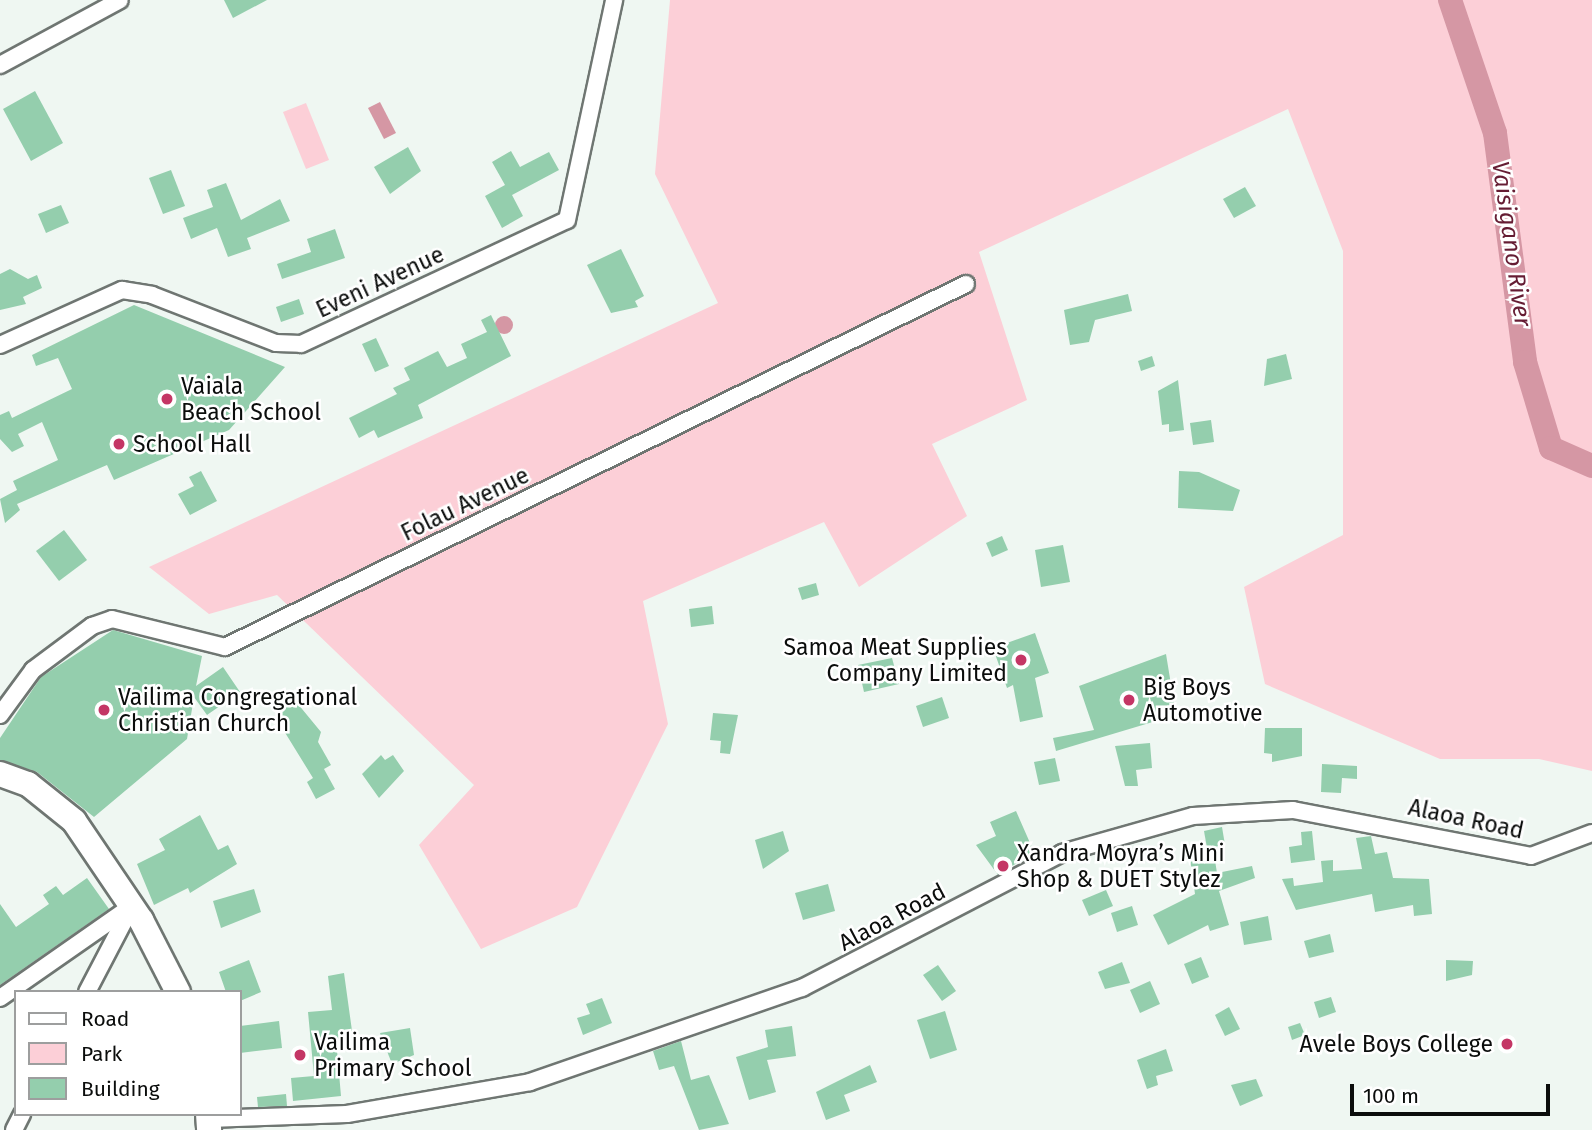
<!DOCTYPE html>
<html>
<head>
<meta charset="utf-8">
<style>
  body { margin:0 }
  #map { position:relative; width:1592px; height:1130px; overflow:hidden; background:#eff7f2; font-family:"Fira Sans",sans-serif }
  div>[style] { position:absolute }
  [style*='--x'] { left:calc(var(--x)*1px); top:calc(var(--y)*1px); width:calc(var(--w)*1px); rotate:calc(var(--a)*1deg) }
  .green>* { inset:0; background:#fccfd7 }
  .water>* { inset:0; background:#d597a4 }
  .round { border-radius:50% }
  .river>* { height:24px; margin:-12px; padding:0 12px; transform-origin:12px; border-radius:12px; background:#d597a4 }
  .building>* { inset:0; background:#94cead }
  .roads { filter:drop-shadow(2px 0 #6f7672) drop-shadow(-2px 0 #6f7672) drop-shadow(0 2px #6f7672) drop-shadow(0 -2px #6f7672) }
  .minor>* { height:16px; margin:-8px; padding:0 8px; transform-origin:8px; border-radius:8px; background:#fff }
  .primary>* { height:24px; margin:-12px; padding:0 12px; transform-origin:12px; border-radius:12px; background:#fff }
  .dots>* { width:19px; height:19px; translate:-50% -50%; box-sizing:border-box; border:4px solid #fff; border-radius:50% }
  span { translate:-50% -50%; white-space:nowrap; text-align:center; line-height:1.15; -webkit-text-stroke:5px #fff; paint-order:stroke }
  .street-label { font-size:23px; color:#0b0d0c }
  .poi-label { font-size:23px; color:#0b0d0c }
  .left { translate:0 -50%; text-align:left }
  .right { translate:-100% -50%; text-align:right }
  .water-label { font-size:24px; color:#651c33; font-style:italic }
  .legend { position:absolute; left:14px; top:990px; width:228px; height:126px; box-sizing:border-box; background:#fff; border:2px solid #9d9e9e; margin:0; padding:9px 12px; list-style:none; font-size:21px; color:#0b0d0c }
  .legend li { display:flex; align-items:center; gap:14px; height:35px }
  .legend b { width:35px; border:2px solid #9d9e9e }
  .scale { position:absolute; left:1350px; top:1084px; width:200px; height:32px; box-sizing:border-box; border:4px solid #0b0d0c; border-top:0; padding-left:9px; font-size:21px; line-height:24px; white-space:nowrap; color:#0b0d0c; -webkit-text-stroke:5px #fff; paint-order:stroke }
</style>
</head>
<body>
<div id="map">
  <div class="green">
    <div style="clip-path:polygon(670px 0,1592px 0,1592px 771px,1539px 759px,1440px 759px,1265px 684px,1244px 587px,1343px 535px,1343px 251px,1288px 109px,979px 252px,1027px 400px,932px 444px,967px 516px,859px 587px,824px 522px,643px 601px,668px 724px,577px 907px,481px 949px,419px 845px,474px 785px,277px 595px,209px 614px,149px 567px,718px 303px,655px 174px)"></div>
    <div style="clip-path:polygon(306px 103px,329px 160px,306px 169px,283px 112px)"></div>
  </div>
  <div class="water">
    <div style="clip-path:polygon(380px 102px,396px 133px,384px 139px,368px 108px)"></div>
    <div class="round" style="left:495px;top:316px;width:18px;height:18px"></div>
  </div>
  <div class="river">
    <div style="--x:1450;--y:0;--w:140;--a:71.3"></div>
    <div style="--x:1495;--y:133;--w:231;--a:82.5"></div>
    <div style="--x:1525;--y:362;--w:90;--a:73.2"></div>
    <div style="--x:1551;--y:448;--w:45;--a:23.7"></div>
  </div>
  <div class="building">
    <div style="clip-path:polygon(224px 0,267px 0,233px 18px)"></div>
    <div style="clip-path:polygon(35px 91px,63px 143px,31px 161px,3px 109px)"></div>
    <div style="clip-path:polygon(408px 147px,421px 171px,390px 194px,374px 167px)"></div>
    <div style="clip-path:polygon(511px 151px,520px 167px,549px 152px,559px 170px,512px 195px,523px 216px,502px 228px,485px 196px,505px 185px,492px 162px)"></div>
    <div style="clip-path:polygon(171px 170px,185px 206px,163px 214px,149px 178px)"></div>
    <div style="clip-path:polygon(226px 183px,241px 220px,280px 199px,290px 221px,247px 238px,251px 249px,228px 257px,217px 228px,191px 239px,183px 218px,213px 207px,207px 190px)"></div>
    <div style="clip-path:polygon(1245px 187px,1256px 206px,1234px 218px,1223px 199px)"></div>
    <div style="clip-path:polygon(61px 205px,69px 223px,46px 233px,38px 214px)"></div>
    <div style="clip-path:polygon(335px 229px,345px 258px,282px 279px,277px 264px,311px 252px,307px 239px)"></div>
    <div style="clip-path:polygon(621px 249px,644px 296px,635px 301px,638px 307px,611px 313px,587px 265px)"></div>
    <div style="clip-path:polygon(10px 269px,28px 279px,37px 275px,42px 288px,23px 297px,26px 304px,0 310px,0 274px)"></div>
    <div style="clip-path:polygon(1128px 294px,1132px 311px,1095px 320px,1089px 342px,1070px 345px,1064px 310px)"></div>
    <div style="clip-path:polygon(299px 299px,304px 314px,281px 322px,276px 307px)"></div>
    <div style="clip-path:polygon(134px 305px,285px 367px,229px 430px,114px 480px,107px 465px,17px 504px,20px 510px,5px 523px,0 499px,17px 490px,13px 481px,58px 460px,42px 422px,18px 434px,24px 446px,12px 452px,0 439px,0 415px,9px 411px,12px 418px,72px 389px,58px 358px,36px 366px,32px 355px)"></div>
    <div style="clip-path:polygon(491px 315px,511px 356px,418px 405px,423px 418px,378px 438px,374px 430px,359px 438px,349px 418px,397px 394px,393px 388px,410px 380px,404px 368px,438px 351px,447px 367px,467px 358px,461px 344px,487px 332px,481px 320px)"></div>
    <div style="clip-path:polygon(376px 338px,389px 366px,375px 372px,362px 344px)"></div>
    <div style="clip-path:polygon(1286px 354px,1292px 379px,1264px 386px,1267px 359px)"></div>
    <div style="clip-path:polygon(1152px 356px,1155px 366px,1141px 371px,1138px 361px)"></div>
    <div style="clip-path:polygon(1178px 380px,1184px 430px,1169px 432px,1169px 424px,1162px 425px,1158px 391px)"></div>
    <div style="clip-path:polygon(1211px 420px,1214px 442px,1193px 445px,1190px 423px)"></div>
    <div style="clip-path:polygon(201px 471px,217px 501px,190px 515px,178px 494px,194px 486px,189px 477px)"></div>
    <div style="clip-path:polygon(1179px 471px,1199px 472px,1240px 490px,1233px 511px,1178px 508px)"></div>
    <div style="clip-path:polygon(64px 530px,87px 560px,59px 581px,36px 551px)"></div>
    <div style="clip-path:polygon(1002px 536px,1008px 550px,992px 557px,986px 543px)"></div>
    <div style="clip-path:polygon(1063px 545px,1070px 582px,1041px 587px,1035px 550px)"></div>
    <div style="clip-path:polygon(816px 583px,819px 595px,802px 600px,798px 588px)"></div>
    <div style="clip-path:polygon(712px 606px,714px 624px,691px 627px,689px 609px)"></div>
    <div style="clip-path:polygon(113px 630px,202px 656px,196px 686px,223px 667px,240px 692px,207px 715px,194px 697px,187px 739px,94px 817px,37px 772px,0 760px,0 738px,41px 677px)"></div>
    <div style="clip-path:polygon(1035px 633px,1049px 673px,1035px 678px,1043px 717px,1020px 722px,1013px 685px,1007px 688px,993px 648px)"></div>
    <div style="clip-path:polygon(1166px 654px,1176px 715px,1056px 751px,1053px 738px,1094px 730px,1079px 686px)"></div>
    <div style="clip-path:polygon(892px 658px,899px 684px,864px 692px,858px 665px)"></div>
    <div style="clip-path:polygon(942px 697px,949px 718px,923px 727px,916px 706px)"></div>
    <div style="clip-path:polygon(293px 698px,321px 732px,318px 742px,331px 765px,324px 769px,335px 789px,316px 799px,307px 782px,313px 778px,276px 718px)"></div>
    <div style="clip-path:polygon(713px 713px,738px 715px,730px 754px,720px 753px,721px 741px,710px 740px)"></div>
    <div style="clip-path:polygon(1265px 728px,1302px 728px,1302px 756px,1272px 762px,1272px 754px,1264px 753px)"></div>
    <div style="clip-path:polygon(1150px 743px,1152px 768px,1136px 770px,1138px 786px,1125px 786px,1115px 746px)"></div>
    <div style="clip-path:polygon(381px 755px,385px 760px,393px 755px,404px 771px,379px 798px,362px 774px)"></div>
    <div style="clip-path:polygon(1055px 758px,1060px 781px,1039px 785px,1034px 762px)"></div>
    <div style="clip-path:polygon(1322px 764px,1357px 766px,1357px 779px,1342px 778px,1341px 793px,1321px 792px)"></div>
    <div style="clip-path:polygon(1016px 811px,1034px 852px,998px 875px,976px 845px,996px 836px,990px 822px)"></div>
    <div style="clip-path:polygon(200px 815px,218px 850px,228px 845px,237px 864px,190px 893px,188px 888px,154px 905px,137px 864px,165px 850px,159px 839px)"></div>
    <div style="clip-path:polygon(1222px 827px,1225px 845px,1207px 848px,1204px 831px)"></div>
    <div style="clip-path:polygon(783px 831px,789px 851px,763px 869px,755px 840px)"></div>
    <div style="clip-path:polygon(1312px 831px,1315px 860px,1291px 863px,1289px 847px,1302px 845px,1301px 832px)"></div>
    <div style="clip-path:polygon(1371px 836px,1375px 854px,1387px 852px,1393px 878px,1429px 879px,1432px 914px,1414px 916px,1413px 905px,1375px 912px,1372px 894px,1296px 910px,1282px 879px,1293px 878px,1294px 886px,1323px 882px,1321px 861px,1333px 860px,1333px 871px,1362px 869px,1356px 838px)"></div>
    <div style="clip-path:polygon(1214px 854px,1217px 873px,1252px 866px,1255px 878px,1219px 891px,1229px 925px,1210px 931px,1208px 925px,1168px 945px,1153px 915px,1195px 894px,1190px 858px)"></div>
    <div style="clip-path:polygon(87px 878px,109px 909px,0 985px,0 904px,16px 927px,49px 904px,43px 895px,56px 886px,63px 895px)"></div>
    <div style="clip-path:polygon(828px 884px,835px 911px,803px 920px,795px 893px)"></div>
    <div style="clip-path:polygon(254px 889px,261px 912px,221px 928px,213px 901px)"></div>
    <div style="clip-path:polygon(1106px 890px,1113px 906px,1089px 916px,1082px 900px)"></div>
    <div style="clip-path:polygon(1132px 906px,1138px 925px,1117px 932px,1111px 913px)"></div>
    <div style="clip-path:polygon(1268px 916px,1272px 940px,1244px 945px,1240px 922px)"></div>
    <div style="clip-path:polygon(1330px 934px,1334px 952px,1309px 958px,1304px 941px)"></div>
    <div style="clip-path:polygon(1201px 957px,1209px 977px,1192px 984px,1184px 964px)"></div>
    <div style="clip-path:polygon(249px 960px,261px 992px,240px 1001px,240px 992px,226px 992px,219px 972px)"></div>
    <div style="clip-path:polygon(1446px 960px,1473px 961px,1472px 975px,1446px 981px)"></div>
    <div style="clip-path:polygon(1122px 962px,1130px 983px,1105px 989px,1098px 972px)"></div>
    <div style="clip-path:polygon(938px 965px,956px 991px,942px 1001px,923px 975px)"></div>
    <div style="clip-path:polygon(344px 973px,353px 1038px,336px 1039px,341px 1096px,293px 1101px,291px 1078px,314px 1076px,308px 1012px,332px 1010px,328px 976px)"></div>
    <div style="clip-path:polygon(1150px 981px,1160px 1004px,1140px 1013px,1130px 990px)"></div>
    <div style="clip-path:polygon(1331px 997px,1336px 1012px,1319px 1018px,1314px 1002px)"></div>
    <div style="clip-path:polygon(602px 998px,612px 1023px,583px 1035px,577px 1018px,590px 1014px,586px 1004px)"></div>
    <div style="clip-path:polygon(1229px 1007px,1240px 1029px,1225px 1036px,1215px 1015px)"></div>
    <div style="clip-path:polygon(945px 1011px,957px 1050px,930px 1059px,917px 1020px)"></div>
    <div style="clip-path:polygon(279px 1021px,282px 1048px,240px 1053px,240px 1026px)"></div>
    <div style="clip-path:polygon(1300px 1023px,1305px 1035px,1292px 1040px,1288px 1027px)"></div>
    <div style="clip-path:polygon(792px 1026px,796px 1056px,767px 1060px,776px 1092px,749px 1100px,736px 1057px,768px 1047px,765px 1030px)"></div>
    <div style="clip-path:polygon(410px 1028px,414px 1055px,392px 1064px,380px 1033px)"></div>
    <div style="clip-path:polygon(681px 1041px,691px 1080px,709px 1075px,729px 1124px,699px 1130px,674px 1066px,659px 1070px,653px 1051px)"></div>
    <div style="clip-path:polygon(1166px 1049px,1173px 1071px,1156px 1076px,1158px 1085px,1147px 1089px,1137px 1060px)"></div>
    <div style="clip-path:polygon(870px 1065px,877px 1082px,844px 1095px,850px 1111px,826px 1120px,816px 1092px)"></div>
    <div style="clip-path:polygon(1256px 1079px,1263px 1096px,1240px 1106px,1231px 1085px)"></div>
    <div style="clip-path:polygon(286px 1094px,287px 1106px,258px 1107px,257px 1097px)"></div>
  </div>
  <div class="roads">
    <div class="minor">
      <div style="--x:0;--y:65;--w:136;--a:-28.4"></div>
      <div style="--x:0;--y:345;--w:134;--a:-24.3"></div>
      <div style="--x:122;--y:290;--w:30;--a:9"></div>
      <div style="--x:152;--y:295;--w:133;--a:21.2"></div>
      <div style="--x:276;--y:343;--w:25;--a:2"></div>
      <div style="--x:301;--y:344;--w:293;--a:-25"></div>
      <div style="--x:567;--y:220;--w:225;--a:-77.9"></div>
      <div style="--x:0;--y:715;--w:56;--a:-53.7"></div>
      <div style="--x:33;--y:670;--w:74;--a:-36.7"></div>
      <div style="--x:92;--y:626;--w:21;--a:-19"></div>
      <div style="--x:112;--y:619;--w:116;--a:13.9"></div>
      <div style="--x:225;--y:647;--w:825;--a:-26.1"></div>
      <div style="--x:87;--y:992;--w:95;--a:-62.4"></div>
      <div style="--x:0;--y:998;--w:161;--a:-34.9"></div>
      <div style="--x:209;--y:1119;--w:138;--a:-2.1"></div>
      <div style="--x:347;--y:1114;--w:186;--a:-9.9"></div>
      <div style="--x:530;--y:1082;--w:288;--a:-19.1"></div>
      <div style="--x:802;--y:988;--w:293;--a:-27.4"></div>
      <div style="--x:1062;--y:853;--w:136;--a:-15.8"></div>
      <div style="--x:1193;--y:816;--w:100;--a:-3.4"></div>
      <div style="--x:1293;--y:810;--w:242;--a:10.9"></div>
      <div style="--x:1531;--y:856;--w:65;--a:-20.7"></div>
      <div style="--x:14;--y:1130;--w:18;--a:-63"></div>
    </div>
    <div class="primary">
      <div style="--x:0;--y:774;--w:30;--a:20"></div>
      <div style="--x:28;--y:784;--w:59;--a:38.8"></div>
      <div style="--x:74;--y:821;--w:120;--a:55.9"></div>
      <div style="--x:141;--y:920;--w:81;--a:62.8"></div>
      <div style="--x:208;--y:1114;--w:16;--a:86"></div>
    </div>
  </div>
  <div class="dots">
    <div style="left:167px;top:399px;background:#c43665"></div>
    <div style="left:119px;top:444px;background:#c43665"></div>
    <div style="left:1021px;top:660px;background:#c43665"></div>
    <div style="left:1129px;top:700px;background:#c43665"></div>
    <div style="left:104px;top:710px;background:#c43665"></div>
    <div style="left:1003px;top:866px;background:#c43665"></div>
    <div style="left:1507px;top:1044px;background:#c43665"></div>
    <div style="left:300px;top:1055px;background:#c43665"></div>
  </div>
  <div class="street-label">
    <span style="left:380px;top:282px;rotate:-25deg">Eveni Avenue</span>
    <span style="left:465px;top:504px;rotate:-26deg">Folau Avenue</span>
    <span style="left:1466px;top:819px;rotate:12deg">Alaoa Road</span>
    <span style="left:892px;top:917px;rotate:-28deg">Alaoa Road</span>
  </div>
  <div class="poi-label">
    <span class="left" style="left:181px;top:399px">Vaiala<br>Beach School</span>
    <span class="left" style="left:133px;top:444px">School Hall</span>
    <span class="right" style="left:1007px;top:660px">Samoa Meat Supplies<br>Company Limited</span>
    <span class="left" style="left:1143px;top:700px">Big Boys<br>Automotive</span>
    <span class="left" style="left:118px;top:710px">Vailima Congregational<br>Christian Church</span>
    <span class="left" style="left:1017px;top:866px">Xandra Moyra’s Mini<br>Shop &amp; DUET Stylez</span>
    <span class="left" style="left:314px;top:1055px">Vailima<br>Primary School</span>
    <span class="right" style="left:1493px;top:1044px">Avele Boys College</span>
  </div>
  <div class="water-label">
    <span style="left:1511px;top:244px;rotate:82deg">Vaisigano River</span>
  </div>
  <ul class="legend">
  <li><b style="height:9px;background:#fff"></b>Road</li>
  <li><b style="height:19px;background:#fccfd7"></b>Park</li>
  <li><b style="height:19px;background:#94cead"></b>Building</li>
  </ul>
  <div class="scale">100 m</div>
</div>
</body>
</html>
